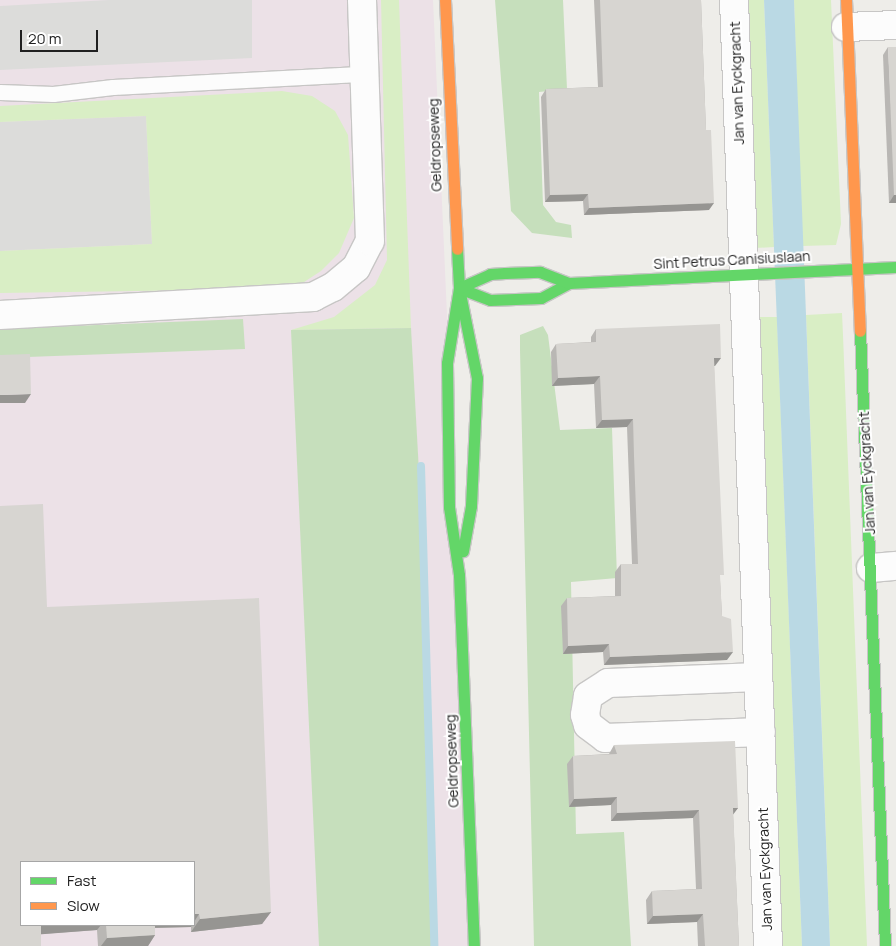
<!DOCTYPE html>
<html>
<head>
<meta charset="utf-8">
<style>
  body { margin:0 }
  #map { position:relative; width:896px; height:946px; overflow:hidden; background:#eeede9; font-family:Manrope,sans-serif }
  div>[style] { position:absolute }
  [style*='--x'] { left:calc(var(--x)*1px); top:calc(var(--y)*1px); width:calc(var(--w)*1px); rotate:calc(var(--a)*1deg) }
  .industrial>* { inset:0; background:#ece1e7 }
  .religious>* { inset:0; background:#dcdcda }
  .grass>* { inset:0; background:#d9eec5 }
  .forest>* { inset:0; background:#c6dfbc }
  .water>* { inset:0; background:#bad9e4 }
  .stream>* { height:8px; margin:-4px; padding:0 4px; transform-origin:4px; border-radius:4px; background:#bad9e4 }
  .roads { filter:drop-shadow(1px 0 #c7c6c5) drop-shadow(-1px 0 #c7c6c5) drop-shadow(0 1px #c7c6c5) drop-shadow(0 -1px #c7c6c5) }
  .lane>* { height:15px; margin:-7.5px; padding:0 7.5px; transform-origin:7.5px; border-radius:7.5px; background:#fcfcfc }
  .street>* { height:28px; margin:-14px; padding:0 14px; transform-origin:14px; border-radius:14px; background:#fcfcfc }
  .fast>* { height:11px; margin:-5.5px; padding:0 5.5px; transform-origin:5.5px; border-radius:5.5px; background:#63d668 }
  .slow>* { height:11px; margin:-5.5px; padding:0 5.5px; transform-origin:5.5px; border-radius:5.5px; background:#ff974d }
  .wall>* { inset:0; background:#b9b7b4 }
  .shaded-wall>* { inset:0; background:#969592 }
  .building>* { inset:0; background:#d7d5d1 }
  span { translate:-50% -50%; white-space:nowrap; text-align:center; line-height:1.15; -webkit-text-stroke:4px #fff; paint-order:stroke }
  .street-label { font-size:14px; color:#202020 }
  .legend { position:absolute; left:20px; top:861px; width:175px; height:65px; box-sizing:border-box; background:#fff; border:1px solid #a6a6a6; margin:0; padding:6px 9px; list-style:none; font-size:15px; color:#202020 }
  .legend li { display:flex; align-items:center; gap:10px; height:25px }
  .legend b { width:25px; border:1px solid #a6a6a6 }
  .scale { position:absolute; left:20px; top:30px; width:78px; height:22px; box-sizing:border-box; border:2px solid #202020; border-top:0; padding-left:6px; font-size:15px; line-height:18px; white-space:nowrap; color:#202020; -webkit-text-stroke:4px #fff; paint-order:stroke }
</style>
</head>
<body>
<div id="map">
  <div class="industrial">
    <div style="clip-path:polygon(evenodd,0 0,433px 0,475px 946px,0 946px,0 0,21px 862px,194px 862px,194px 925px,21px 925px,21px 862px)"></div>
  </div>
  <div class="religious">
    <div style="clip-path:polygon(109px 0,252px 0,252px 58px,0 70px,0 6px)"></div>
    <div style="clip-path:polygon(146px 116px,152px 244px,0 251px,0 122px)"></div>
  </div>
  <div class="grass">
    <div style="clip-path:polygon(381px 0,399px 0,411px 328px,291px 330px,334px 317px,375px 285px,387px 260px)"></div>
    <div style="clip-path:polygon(741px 0,764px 0,774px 247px,755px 248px)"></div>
    <div style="clip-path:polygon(794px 0,831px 0,841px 224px,836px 245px,802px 246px)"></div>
    <div style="clip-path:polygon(282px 91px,312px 96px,335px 111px,348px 135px,354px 218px,339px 253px,321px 271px,301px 284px,271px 289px,0 293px,0 251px,152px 244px,146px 116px,0 122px,0 106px)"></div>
    <div style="clip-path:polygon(842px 313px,843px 335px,867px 946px,830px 946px,821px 706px,806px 315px)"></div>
    <div style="clip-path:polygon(760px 317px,777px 317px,802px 946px,778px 946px,754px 320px)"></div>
  </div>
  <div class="forest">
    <div style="clip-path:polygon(495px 0,563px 0,567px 89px,539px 92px,543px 205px,556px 222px,571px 225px,572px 238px,532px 233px,511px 211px)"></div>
    <div style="clip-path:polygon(243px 319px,245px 349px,0 358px,0 329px)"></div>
    <div style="clip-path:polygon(543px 326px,548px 335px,560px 430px,612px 428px,617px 578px,571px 582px,576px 834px,624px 832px,631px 946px,534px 946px,520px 350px,520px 335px)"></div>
    <div style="clip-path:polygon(411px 328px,419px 472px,437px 946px,319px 946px,291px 330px)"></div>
  </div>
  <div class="water">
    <div style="clip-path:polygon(764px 0,794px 0,830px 946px,802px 946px)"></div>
  </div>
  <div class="stream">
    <div style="--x:421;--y:466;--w:480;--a:88.4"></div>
  </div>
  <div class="roads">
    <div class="lane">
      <div style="--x:0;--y:92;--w:53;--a:2.2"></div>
      <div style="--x:53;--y:94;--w:60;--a:-6.7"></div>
      <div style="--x:113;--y:87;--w:251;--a:-3"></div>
    </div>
    <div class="street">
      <div style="--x:734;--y:0;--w:947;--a:87.94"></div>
      <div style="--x:846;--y:27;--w:50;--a:-2.3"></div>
      <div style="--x:0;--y:315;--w:314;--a:-3.3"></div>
      <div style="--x:313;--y:297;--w:22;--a:-27"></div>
      <div style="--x:333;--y:287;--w:30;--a:-40"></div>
      <div style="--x:356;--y:268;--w:30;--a:-63"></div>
      <div style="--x:370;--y:241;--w:241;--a:-91.9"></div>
      <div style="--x:871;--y:568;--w:25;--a:-5"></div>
      <div style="--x:758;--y:677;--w:150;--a:177.7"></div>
      <div style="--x:608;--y:683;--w:24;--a:147"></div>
      <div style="--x:588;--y:696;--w:19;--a:99"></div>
      <div style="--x:585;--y:715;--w:10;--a:73"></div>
      <div style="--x:588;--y:725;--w:21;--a:37"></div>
      <div style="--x:605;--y:738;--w:156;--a:-2.2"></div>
    </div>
    <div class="fast">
      <div style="--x:457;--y:249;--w:39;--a:87"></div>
      <div style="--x:459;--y:288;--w:92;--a:78.7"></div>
      <div style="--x:477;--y:378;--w:128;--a:92.7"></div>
      <div style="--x:471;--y:506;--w:46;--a:100.1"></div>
      <div style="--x:459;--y:288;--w:76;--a:99.1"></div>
      <div style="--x:447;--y:363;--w:144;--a:89.2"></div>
      <div style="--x:449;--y:507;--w:69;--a:81.6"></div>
      <div style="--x:459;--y:575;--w:371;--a:87.7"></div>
      <div style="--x:459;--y:288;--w:33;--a:21"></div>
      <div style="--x:490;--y:300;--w:51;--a:-2.2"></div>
      <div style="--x:541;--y:298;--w:32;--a:-28"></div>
      <div style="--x:569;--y:283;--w:327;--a:-2.8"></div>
      <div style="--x:459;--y:288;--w:34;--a:-24"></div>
      <div style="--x:490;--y:274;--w:15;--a:-4"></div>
      <div style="--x:505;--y:273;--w:35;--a:-2"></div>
      <div style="--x:540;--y:272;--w:31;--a:21"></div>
      <div style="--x:860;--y:331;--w:616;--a:87.67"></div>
    </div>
    <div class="slow">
      <div style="--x:445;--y:0;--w:249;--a:87.2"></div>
      <div style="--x:846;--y:0;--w:331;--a:87.6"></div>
    </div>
  </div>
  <div class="wall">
    <div style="clip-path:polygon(594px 0,701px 0,709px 210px,584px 215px,583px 201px,545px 202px,541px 97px,546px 89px,598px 87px)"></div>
    <div style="clip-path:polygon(888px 47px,896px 203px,889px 203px,883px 55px)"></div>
    <div style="clip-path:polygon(596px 329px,715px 366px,714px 366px,720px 580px,722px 616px,727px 660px,604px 665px,603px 652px,563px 654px,561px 606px,567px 598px,615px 596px,615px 572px,621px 564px,632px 564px,627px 427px,596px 428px,594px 384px,552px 386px,551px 352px,556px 344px,591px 342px,591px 337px)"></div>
    <div style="clip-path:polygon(evenodd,47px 607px,271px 912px,262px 924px,191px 932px,191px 927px,155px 928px,155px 935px,148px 946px,98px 946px,97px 930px,41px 934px,0 946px,47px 607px,194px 862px,194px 925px,21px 925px,194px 862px)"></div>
    <div style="clip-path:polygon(614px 745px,738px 808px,733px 814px,739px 946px,698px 946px,697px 922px,647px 924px,646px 900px,652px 891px,696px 889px,693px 818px,611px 821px,611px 805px,569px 807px,567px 764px,573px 756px,609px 754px)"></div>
  </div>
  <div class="shaded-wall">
    <div style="clip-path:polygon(588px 194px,583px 201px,545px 202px,550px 195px)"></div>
    <div style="clip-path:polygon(894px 195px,896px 195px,896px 203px,889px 203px)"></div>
    <div style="clip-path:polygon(714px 203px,709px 210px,584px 215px,589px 208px)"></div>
    <div style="clip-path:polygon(714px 358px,721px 358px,715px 366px,708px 366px)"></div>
    <div style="clip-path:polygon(600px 376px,594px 384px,552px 386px,558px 378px)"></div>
    <div style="clip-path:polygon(31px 394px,25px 403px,0 403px,0 395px)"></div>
    <div style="clip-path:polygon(633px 419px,627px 427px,596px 428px,602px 420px)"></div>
    <div style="clip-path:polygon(609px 644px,603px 652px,563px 654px,568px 646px)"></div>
    <div style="clip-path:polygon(733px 652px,727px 660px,604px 665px,610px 657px)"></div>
    <div style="clip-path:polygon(617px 797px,611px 805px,569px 807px,574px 799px)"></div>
    <div style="clip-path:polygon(733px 808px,738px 808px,732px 816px)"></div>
    <div style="clip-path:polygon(699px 810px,693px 818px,611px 821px,617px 813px)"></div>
    <div style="clip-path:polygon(271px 912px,262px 924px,191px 932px,200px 919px)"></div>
    <div style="clip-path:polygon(194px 914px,199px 914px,194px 922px)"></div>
    <div style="clip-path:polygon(703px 914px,697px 922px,647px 924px,653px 916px)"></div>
    <div style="clip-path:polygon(39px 925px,101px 925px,97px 930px,32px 935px)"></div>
    <div style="clip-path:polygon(148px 925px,192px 925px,191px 927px,146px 928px)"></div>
    <div style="clip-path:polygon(155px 935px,148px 946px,101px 946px,107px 938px)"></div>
  </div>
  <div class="building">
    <div style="clip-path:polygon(600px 0,701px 0,706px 130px,711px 130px,714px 203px,589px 208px,588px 194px,550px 195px,546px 89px,603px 87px)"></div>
    <div style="clip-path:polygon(888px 47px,896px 47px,896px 195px,894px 195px)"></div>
    <div style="clip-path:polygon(720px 324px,721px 358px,714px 358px,724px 575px,720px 575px,722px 616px,731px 619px,733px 652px,610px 657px,609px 644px,568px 646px,567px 598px,621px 596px,621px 564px,638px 564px,634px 456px,633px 419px,602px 420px,600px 376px,558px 378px,556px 344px,596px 342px,596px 329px)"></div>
    <div style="clip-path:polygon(30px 354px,31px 394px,0 395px,0 355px)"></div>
    <div style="clip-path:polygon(43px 504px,47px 607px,259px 598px,271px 912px,200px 919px,199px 914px,194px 914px,194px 862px,21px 862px,21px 925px,41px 925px,41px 946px,0 946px,0 506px)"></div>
    <div style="clip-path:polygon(735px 741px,738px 808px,733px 808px,739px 946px,705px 946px,703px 914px,653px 916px,652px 891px,702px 889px,699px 810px,617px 813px,617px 797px,574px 799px,573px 756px,617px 754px,614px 745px)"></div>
    <div style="clip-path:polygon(106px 925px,155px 925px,155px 935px,107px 938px)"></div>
  </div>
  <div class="street-label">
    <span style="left:737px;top:83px;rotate:-92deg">Jan van Eyckgracht</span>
    <span style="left:435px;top:145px;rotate:-92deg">Geldropseweg</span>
    <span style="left:732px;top:260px;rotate:-3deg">Sint Petrus Canisiuslaan</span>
    <span style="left:867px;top:473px;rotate:-93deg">Jan van Eyckgracht</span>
    <span style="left:452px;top:761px;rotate:-92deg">Geldropseweg</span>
    <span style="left:765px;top:869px;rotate:-92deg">Jan van Eyckgracht</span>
  </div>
  <ul class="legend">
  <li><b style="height:6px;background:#63d668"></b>Fast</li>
  <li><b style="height:6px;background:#ff974d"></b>Slow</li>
  </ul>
  <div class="scale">20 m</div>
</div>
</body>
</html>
